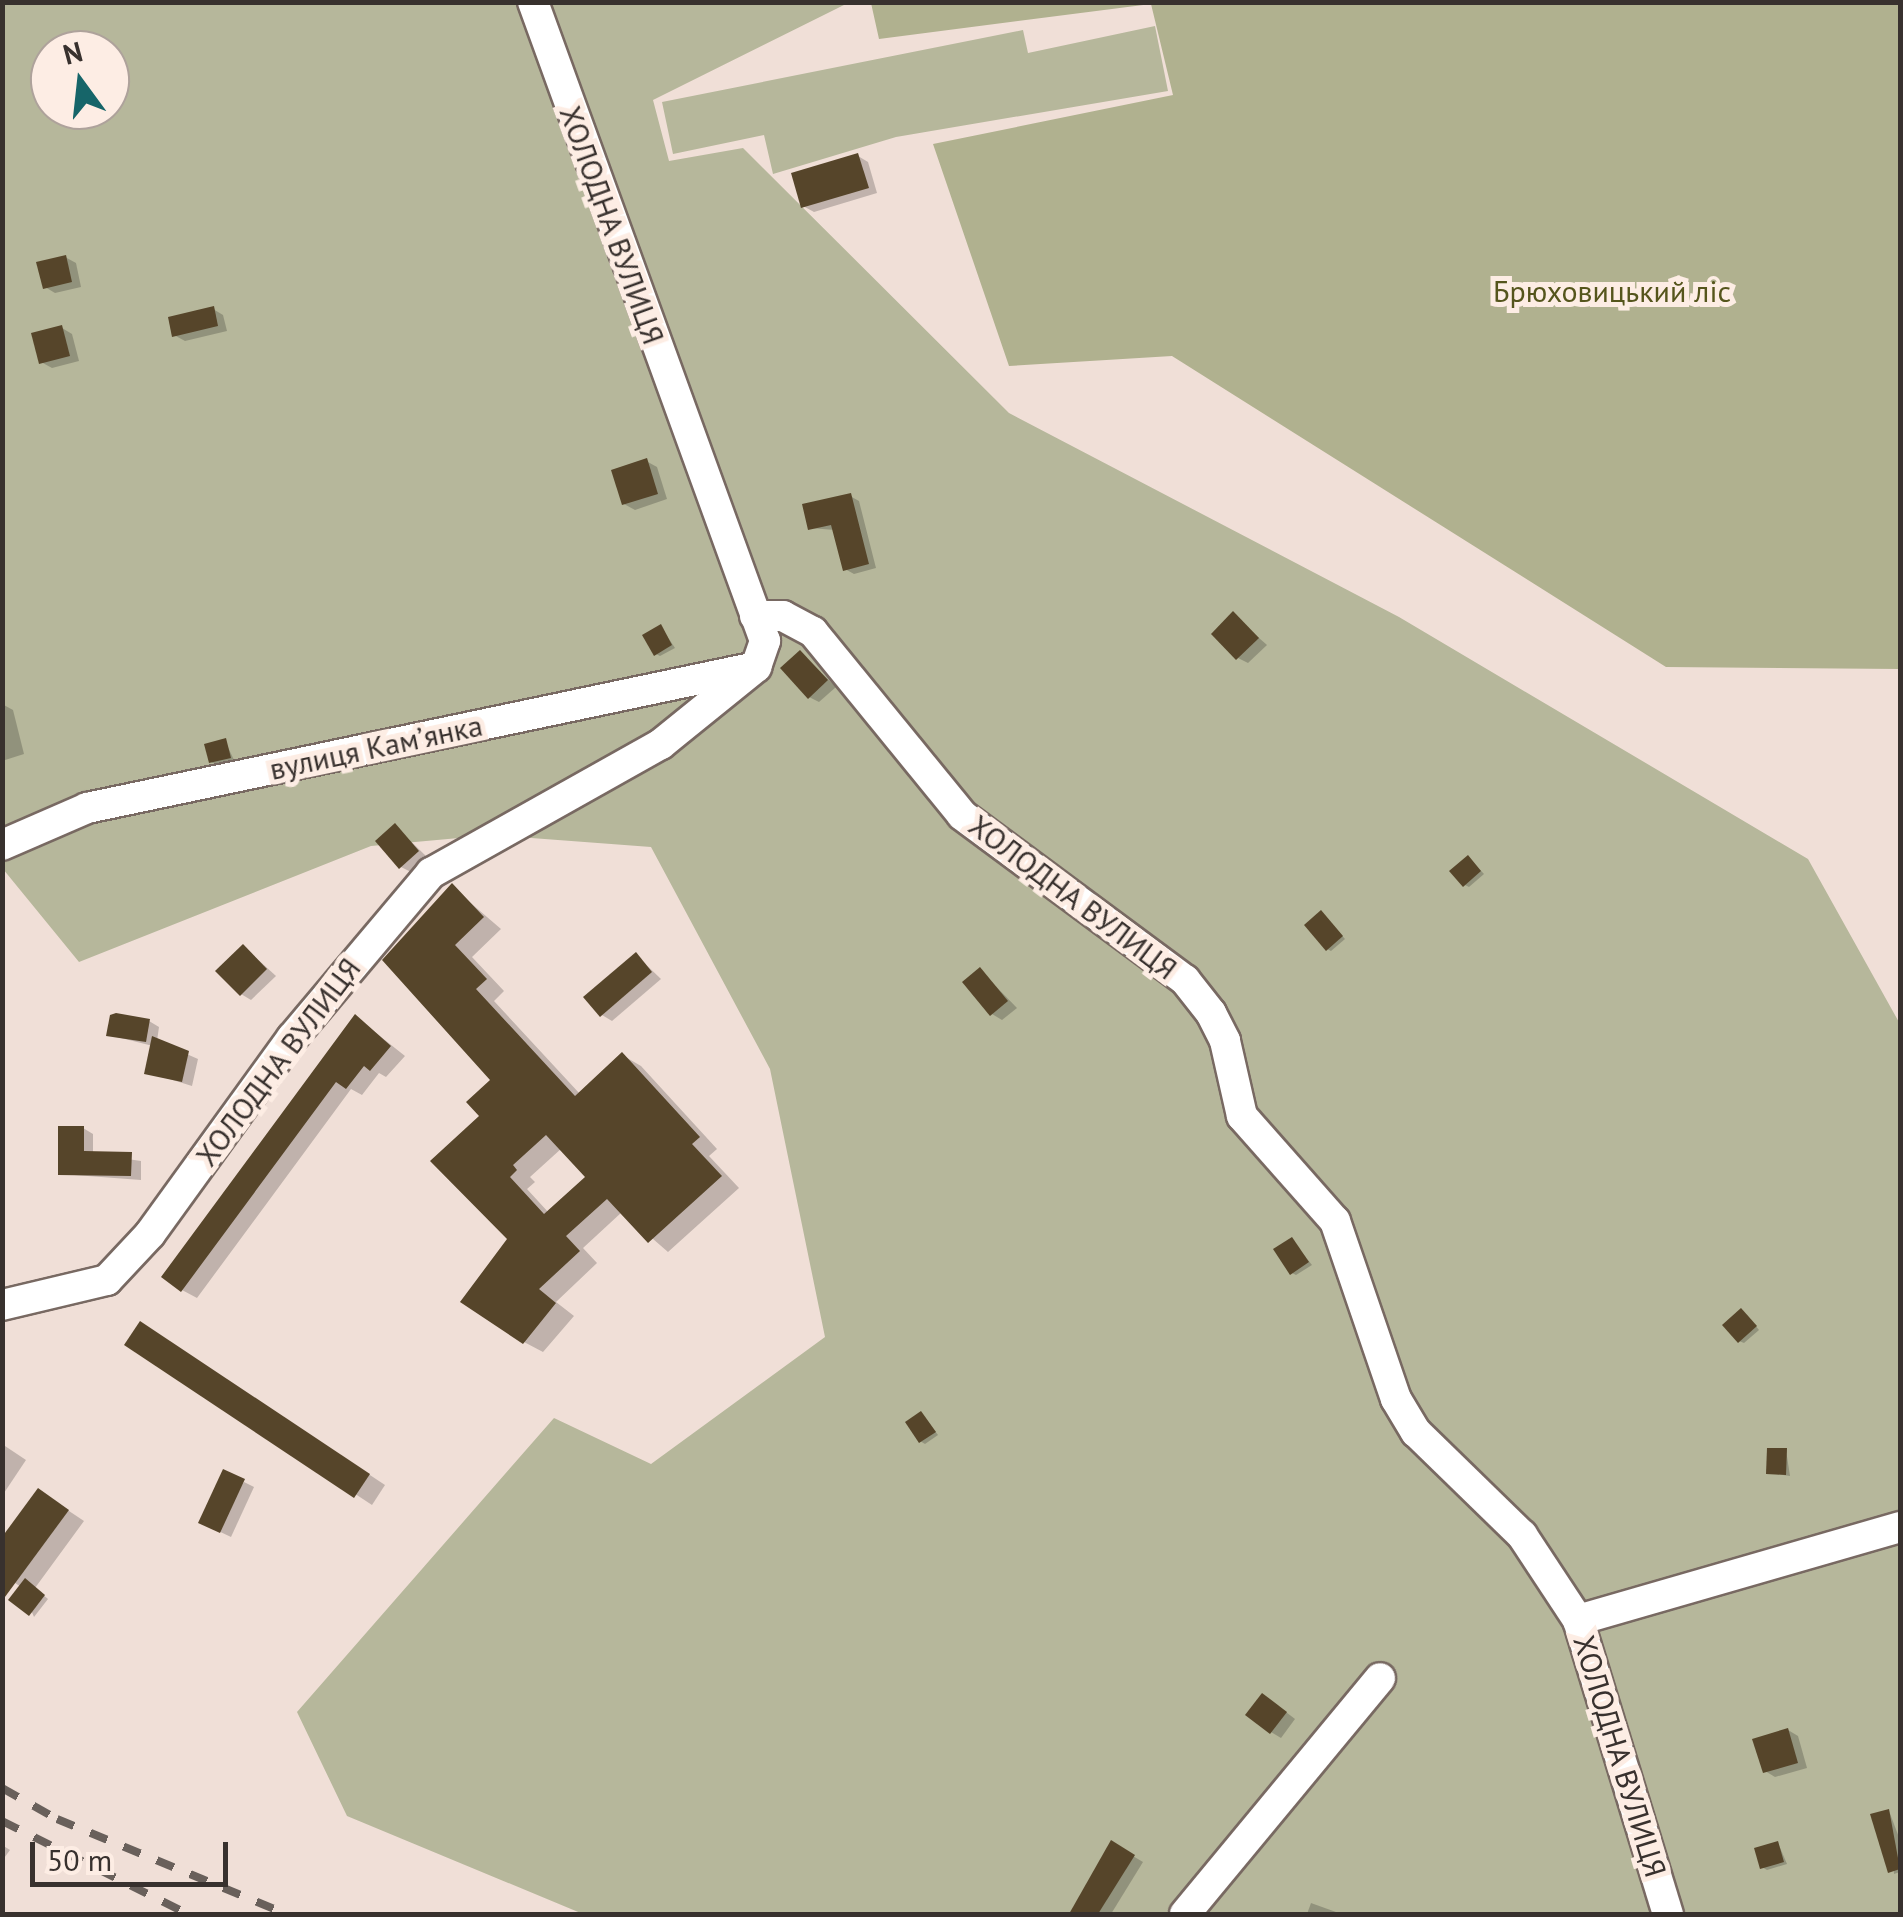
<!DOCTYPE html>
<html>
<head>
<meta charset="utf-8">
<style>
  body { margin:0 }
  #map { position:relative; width:1903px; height:1917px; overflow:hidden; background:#f0dfd7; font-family:"PT Sans",sans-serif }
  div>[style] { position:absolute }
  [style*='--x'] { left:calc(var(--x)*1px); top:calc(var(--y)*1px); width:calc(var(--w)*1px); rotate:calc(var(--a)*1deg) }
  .green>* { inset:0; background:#b6b79b }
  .forest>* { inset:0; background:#b0b18f }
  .shadow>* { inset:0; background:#0003 }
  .building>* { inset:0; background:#56452a }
  .roads { filter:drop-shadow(2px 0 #786962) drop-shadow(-2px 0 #786962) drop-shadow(0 2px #786962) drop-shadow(0 -2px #786962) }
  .street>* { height:30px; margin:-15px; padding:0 15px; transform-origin:15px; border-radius:15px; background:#fff }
  .rail>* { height:8px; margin-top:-4px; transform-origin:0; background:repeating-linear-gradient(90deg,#69605b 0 18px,transparent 0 36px) }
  span { translate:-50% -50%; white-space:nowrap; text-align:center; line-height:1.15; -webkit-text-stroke:10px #fdede4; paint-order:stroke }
  .street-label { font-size:30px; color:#38312e }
  .park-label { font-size:30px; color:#55551c }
  .frame { position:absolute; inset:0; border:5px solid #38312e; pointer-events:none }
  .north { position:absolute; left:30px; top:30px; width:100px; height:100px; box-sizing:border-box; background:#fdede4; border:2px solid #aea29b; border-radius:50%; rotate:345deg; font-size:28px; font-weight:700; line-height:40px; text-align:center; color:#38312e }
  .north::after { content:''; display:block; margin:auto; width:35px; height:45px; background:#166569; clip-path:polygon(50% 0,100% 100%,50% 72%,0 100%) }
  .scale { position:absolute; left:30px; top:1842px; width:198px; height:45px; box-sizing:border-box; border:5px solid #38312e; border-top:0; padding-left:12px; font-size:30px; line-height:35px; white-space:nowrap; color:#38312e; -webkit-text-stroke:8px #fdede4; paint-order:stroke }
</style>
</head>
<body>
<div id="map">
  <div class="green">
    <div style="clip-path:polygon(evenodd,2px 3px,848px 3px,653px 100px,669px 161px,743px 148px,1009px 413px,1399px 617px,1808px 859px,1900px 1024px,1900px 1914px,583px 1914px,347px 1816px,297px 1712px,554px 1418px,651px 1464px,825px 1337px,770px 1069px,651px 847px,492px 835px,371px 846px,79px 962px,3px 869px,2px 3px,50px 50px,110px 50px,110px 110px,50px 110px,50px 50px)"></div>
    <div style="clip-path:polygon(1155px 26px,1168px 91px,896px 137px,773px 174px,764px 135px,673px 154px,662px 102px,1023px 30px,1028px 53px)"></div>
  </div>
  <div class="forest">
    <div style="clip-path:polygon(871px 3px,1900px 3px,1900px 669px,1666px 667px,1172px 356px,1009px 366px,933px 144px,1173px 95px,1151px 4px,879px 39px)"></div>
  </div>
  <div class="shadow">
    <div style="clip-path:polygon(858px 156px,868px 162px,877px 193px,814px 212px,803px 206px)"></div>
    <div style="clip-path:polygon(65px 257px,76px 263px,81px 287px,55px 293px,45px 287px)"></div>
    <div style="clip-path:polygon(213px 309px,223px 315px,227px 331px,185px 341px,174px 335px)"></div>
    <div style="clip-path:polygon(62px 328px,72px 334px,79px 361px,52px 368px,41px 362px)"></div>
    <div style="clip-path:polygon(646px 461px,657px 467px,667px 499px,635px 510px,624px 504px)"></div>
    <div style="clip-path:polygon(850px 496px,859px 501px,876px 568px,854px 574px,845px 569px,835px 530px,810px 528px)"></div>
    <div style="clip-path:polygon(1233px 615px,1267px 645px,1248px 663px,1238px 658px)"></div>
    <div style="clip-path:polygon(661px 627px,675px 648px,660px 656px,656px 654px)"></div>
    <div style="clip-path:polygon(801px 653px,836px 687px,819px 702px,809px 697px)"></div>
    <div style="clip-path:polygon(2px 704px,13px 710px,24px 754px,2px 761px)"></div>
    <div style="clip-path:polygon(225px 741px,234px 760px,215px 764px,211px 762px)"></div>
    <div style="clip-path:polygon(395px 826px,428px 858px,411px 872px,401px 867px)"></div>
    <div style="clip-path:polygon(1472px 861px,1484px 874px,1469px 887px,1465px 885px)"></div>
    <div style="clip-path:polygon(evenodd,452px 887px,501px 929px,472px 957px,504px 991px,494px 1001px,580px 1094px,622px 1055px,641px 1066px,717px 1149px,709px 1156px,739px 1188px,668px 1252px,622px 1212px,583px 1248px,597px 1263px,556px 1302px,574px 1316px,543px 1352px,524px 1342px,510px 1239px,482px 1117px,493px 1081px,386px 960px,452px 887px,562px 1148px,588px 1177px,549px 1213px,527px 1189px,535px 1182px,530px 1177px,562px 1148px)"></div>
    <div style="clip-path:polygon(1325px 916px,1345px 939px,1331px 951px,1327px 949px)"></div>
    <div style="clip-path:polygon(244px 947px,276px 976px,251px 1000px,241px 994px)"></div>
    <div style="clip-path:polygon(636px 955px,661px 979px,612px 1021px,602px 1015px)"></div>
    <div style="clip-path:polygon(980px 970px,1017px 1008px,1002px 1020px,992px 1014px)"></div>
    <div style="clip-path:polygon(356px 1017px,405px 1056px,386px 1077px,379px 1073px,362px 1095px,351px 1089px,197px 1298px,182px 1290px)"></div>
    <div style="clip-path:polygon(149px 1021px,159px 1027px,157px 1041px,198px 1059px,192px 1086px,147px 1072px,153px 1046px,109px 1035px)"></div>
    <div style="clip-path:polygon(83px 1128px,93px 1134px,93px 1154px,141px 1161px,141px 1180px,61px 1174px)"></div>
    <div style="clip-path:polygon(1292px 1240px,1312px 1265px,1296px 1275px,1292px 1273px)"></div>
    <div style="clip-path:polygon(1746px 1314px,1759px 1330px,1744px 1343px,1739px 1341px)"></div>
    <div style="clip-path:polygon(157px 1334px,385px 1485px,372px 1505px,128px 1344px)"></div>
    <div style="clip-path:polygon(922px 1414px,938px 1435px,925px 1444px,920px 1441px)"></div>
    <div style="clip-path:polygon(2px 1444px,26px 1460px,2px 1496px)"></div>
    <div style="clip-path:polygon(1786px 1450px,1790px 1476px,1769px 1473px)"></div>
    <div style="clip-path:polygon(244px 1482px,254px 1487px,231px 1537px,212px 1528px)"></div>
    <div style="clip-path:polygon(54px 1501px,84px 1521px,35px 1588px,48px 1599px,34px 1617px,21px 1587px,2px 1574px)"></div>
    <div style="clip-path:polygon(1273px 1702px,1295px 1719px,1281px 1738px,1271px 1732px)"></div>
    <div style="clip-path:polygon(1788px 1730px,1798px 1736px,1807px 1768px,1775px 1777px,1765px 1771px)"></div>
    <div style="clip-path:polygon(1889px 1811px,1900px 1840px,1900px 1872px,1894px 1874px)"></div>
    <div style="clip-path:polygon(1111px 1843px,1143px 1862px,1111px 1914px,1072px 1914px)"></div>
    <div style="clip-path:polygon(1778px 1843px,1787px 1864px,1767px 1870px,1762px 1867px)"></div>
    <div style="clip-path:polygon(2px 1845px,10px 1850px,2px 1861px)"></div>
    <div style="clip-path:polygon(1311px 1903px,1336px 1912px,1340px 1914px,1307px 1914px)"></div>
  </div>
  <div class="building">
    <div style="clip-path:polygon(858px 153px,869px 188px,801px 208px,791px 173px)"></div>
    <div style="clip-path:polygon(66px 255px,72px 282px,43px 289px,36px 262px)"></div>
    <div style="clip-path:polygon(214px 306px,218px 326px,172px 337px,168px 317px)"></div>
    <div style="clip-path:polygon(62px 325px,70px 356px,39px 364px,31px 333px)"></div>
    <div style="clip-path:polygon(647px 458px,658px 494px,622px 505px,611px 470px)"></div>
    <div style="clip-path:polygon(851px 493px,869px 564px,843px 571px,831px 525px,808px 530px,802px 504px)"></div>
    <div style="clip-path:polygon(1233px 611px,1259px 638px,1236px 660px,1211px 634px)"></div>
    <div style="clip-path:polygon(661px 624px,672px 645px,654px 656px,642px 635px)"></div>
    <div style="clip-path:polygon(800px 650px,828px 680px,808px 699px,780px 668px)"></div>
    <div style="clip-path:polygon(226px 738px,231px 758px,209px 763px,204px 744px)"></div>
    <div style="clip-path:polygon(395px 823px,419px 851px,399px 869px,375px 841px)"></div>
    <div style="clip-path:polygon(1468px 855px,1481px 871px,1463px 887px,1449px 871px)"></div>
    <div style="clip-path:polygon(evenodd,452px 883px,484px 917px,455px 945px,487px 979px,476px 989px,575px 1096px,622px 1052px,700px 1137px,692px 1144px,722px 1176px,648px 1243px,607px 1199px,566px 1236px,580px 1251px,539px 1289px,556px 1303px,523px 1344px,460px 1302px,507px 1239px,430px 1161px,479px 1116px,466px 1102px,490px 1080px,382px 960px,452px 883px,546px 1135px,585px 1177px,544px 1214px,510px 1177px,517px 1170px,513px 1165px,546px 1135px)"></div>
    <div style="clip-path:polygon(1321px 910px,1343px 936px,1326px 951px,1304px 925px)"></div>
    <div style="clip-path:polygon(243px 944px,267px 969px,240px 996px,215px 971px)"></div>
    <div style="clip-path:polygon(636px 952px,652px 972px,600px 1017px,583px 997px)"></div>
    <div style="clip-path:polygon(980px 967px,1008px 1001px,990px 1016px,962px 982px)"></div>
    <div style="clip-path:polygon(116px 1013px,150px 1019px,146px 1042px,106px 1036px,110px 1015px)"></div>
    <div style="clip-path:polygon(355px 1014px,391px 1046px,370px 1071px,364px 1066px,346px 1089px,336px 1082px,181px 1292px,161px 1277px)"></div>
    <div style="clip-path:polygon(152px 1036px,189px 1051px,182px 1082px,144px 1074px)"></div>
    <div style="clip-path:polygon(58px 1126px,84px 1126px,84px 1151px,132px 1152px,131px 1176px,58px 1175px)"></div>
    <div style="clip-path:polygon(1292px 1237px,1309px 1262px,1290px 1275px,1273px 1249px)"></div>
    <div style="clip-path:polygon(1741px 1308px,1757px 1326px,1738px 1343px,1722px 1325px)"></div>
    <div style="clip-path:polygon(140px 1321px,370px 1474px,354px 1498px,124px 1345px)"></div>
    <div style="clip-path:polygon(921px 1411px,936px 1432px,919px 1443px,905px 1422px)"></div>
    <div style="clip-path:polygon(1767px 1448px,1787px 1448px,1786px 1475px,1766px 1474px)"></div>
    <div style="clip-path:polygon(223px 1469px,245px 1479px,220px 1533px,198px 1523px)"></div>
    <div style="clip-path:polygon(38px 1488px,69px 1510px,2px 1601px,2px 1537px)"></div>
    <div style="clip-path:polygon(25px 1578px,45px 1595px,29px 1616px,8px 1600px)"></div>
    <div style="clip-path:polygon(1262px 1693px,1287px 1712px,1270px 1734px,1245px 1715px)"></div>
    <div style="clip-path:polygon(1788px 1728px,1798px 1763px,1763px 1773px,1752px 1739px)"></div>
    <div style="clip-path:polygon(1889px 1809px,1900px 1869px,1888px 1873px,1870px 1814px)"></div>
    <div style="clip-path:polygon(1111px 1840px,1135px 1855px,1098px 1914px,1069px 1914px)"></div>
    <div style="clip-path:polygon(1778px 1841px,1784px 1862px,1760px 1869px,1754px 1848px)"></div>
  </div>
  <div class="roads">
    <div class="street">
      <div style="--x:755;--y:616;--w:28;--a:0"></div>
      <div style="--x:783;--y:616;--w:34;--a:28"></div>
      <div style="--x:813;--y:632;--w:236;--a:50.8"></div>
      <div style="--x:962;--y:815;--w:277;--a:36.5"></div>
      <div style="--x:1185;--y:980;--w:42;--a:51.8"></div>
      <div style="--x:1211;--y:1013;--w:31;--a:63"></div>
      <div style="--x:1225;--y:1041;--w:77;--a:77.2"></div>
      <div style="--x:1242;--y:1116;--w:140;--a:48.5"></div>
      <div style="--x:1335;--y:1221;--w:188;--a:71.1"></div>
      <div style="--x:1396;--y:1399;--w:39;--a:59"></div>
      <div style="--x:1416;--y:1432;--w:148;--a:44.2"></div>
      <div style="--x:1522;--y:1535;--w:102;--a:56.6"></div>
      <div style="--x:1578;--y:1620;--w:307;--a:73"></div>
      <div style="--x:2;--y:845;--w:93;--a:-23.5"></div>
      <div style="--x:87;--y:808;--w:684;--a:-11.9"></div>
      <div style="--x:2;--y:1305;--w:108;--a:-13.4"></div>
      <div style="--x:107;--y:1280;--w:63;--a:-46.9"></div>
      <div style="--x:150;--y:1234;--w:242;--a:-54.1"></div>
      <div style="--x:292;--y:1038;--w:216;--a:-49.9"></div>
      <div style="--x:431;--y:873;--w:264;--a:-29.3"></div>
      <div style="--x:661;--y:744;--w:122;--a:-39"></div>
      <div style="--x:756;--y:667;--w:28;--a:-71"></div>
      <div style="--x:765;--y:641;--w:680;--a:-109.95"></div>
      <div style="--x:1578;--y:1620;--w:335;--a:-16.1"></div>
      <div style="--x:1185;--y:1914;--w:306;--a:-50.4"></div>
    </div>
  </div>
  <div class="rail">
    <div style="--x:2;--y:1788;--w:63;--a:29.4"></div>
    <div style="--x:57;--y:1819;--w:248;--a:22.5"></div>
    <div style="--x:2;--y:1821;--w:208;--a:26.6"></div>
  </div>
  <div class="street-label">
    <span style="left:612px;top:225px;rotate:70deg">ХОЛОДНА ВУЛИЦЯ</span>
    <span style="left:376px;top:747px;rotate:-12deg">вулиця Камʼянка</span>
    <span style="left:1073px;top:897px;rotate:37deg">ХОЛОДНА ВУЛИЦЯ</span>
    <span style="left:278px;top:1062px;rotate:-53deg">ХОЛОДНА ВУЛИЦЯ</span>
    <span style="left:1620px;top:1756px;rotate:73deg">ХОЛОДНА ВУЛИЦЯ</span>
  </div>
  <div class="park-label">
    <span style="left:1612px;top:291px">Брюховицький ліс</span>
  </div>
  <div class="frame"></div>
  <div class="north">N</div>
  <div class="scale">50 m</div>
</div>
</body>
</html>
